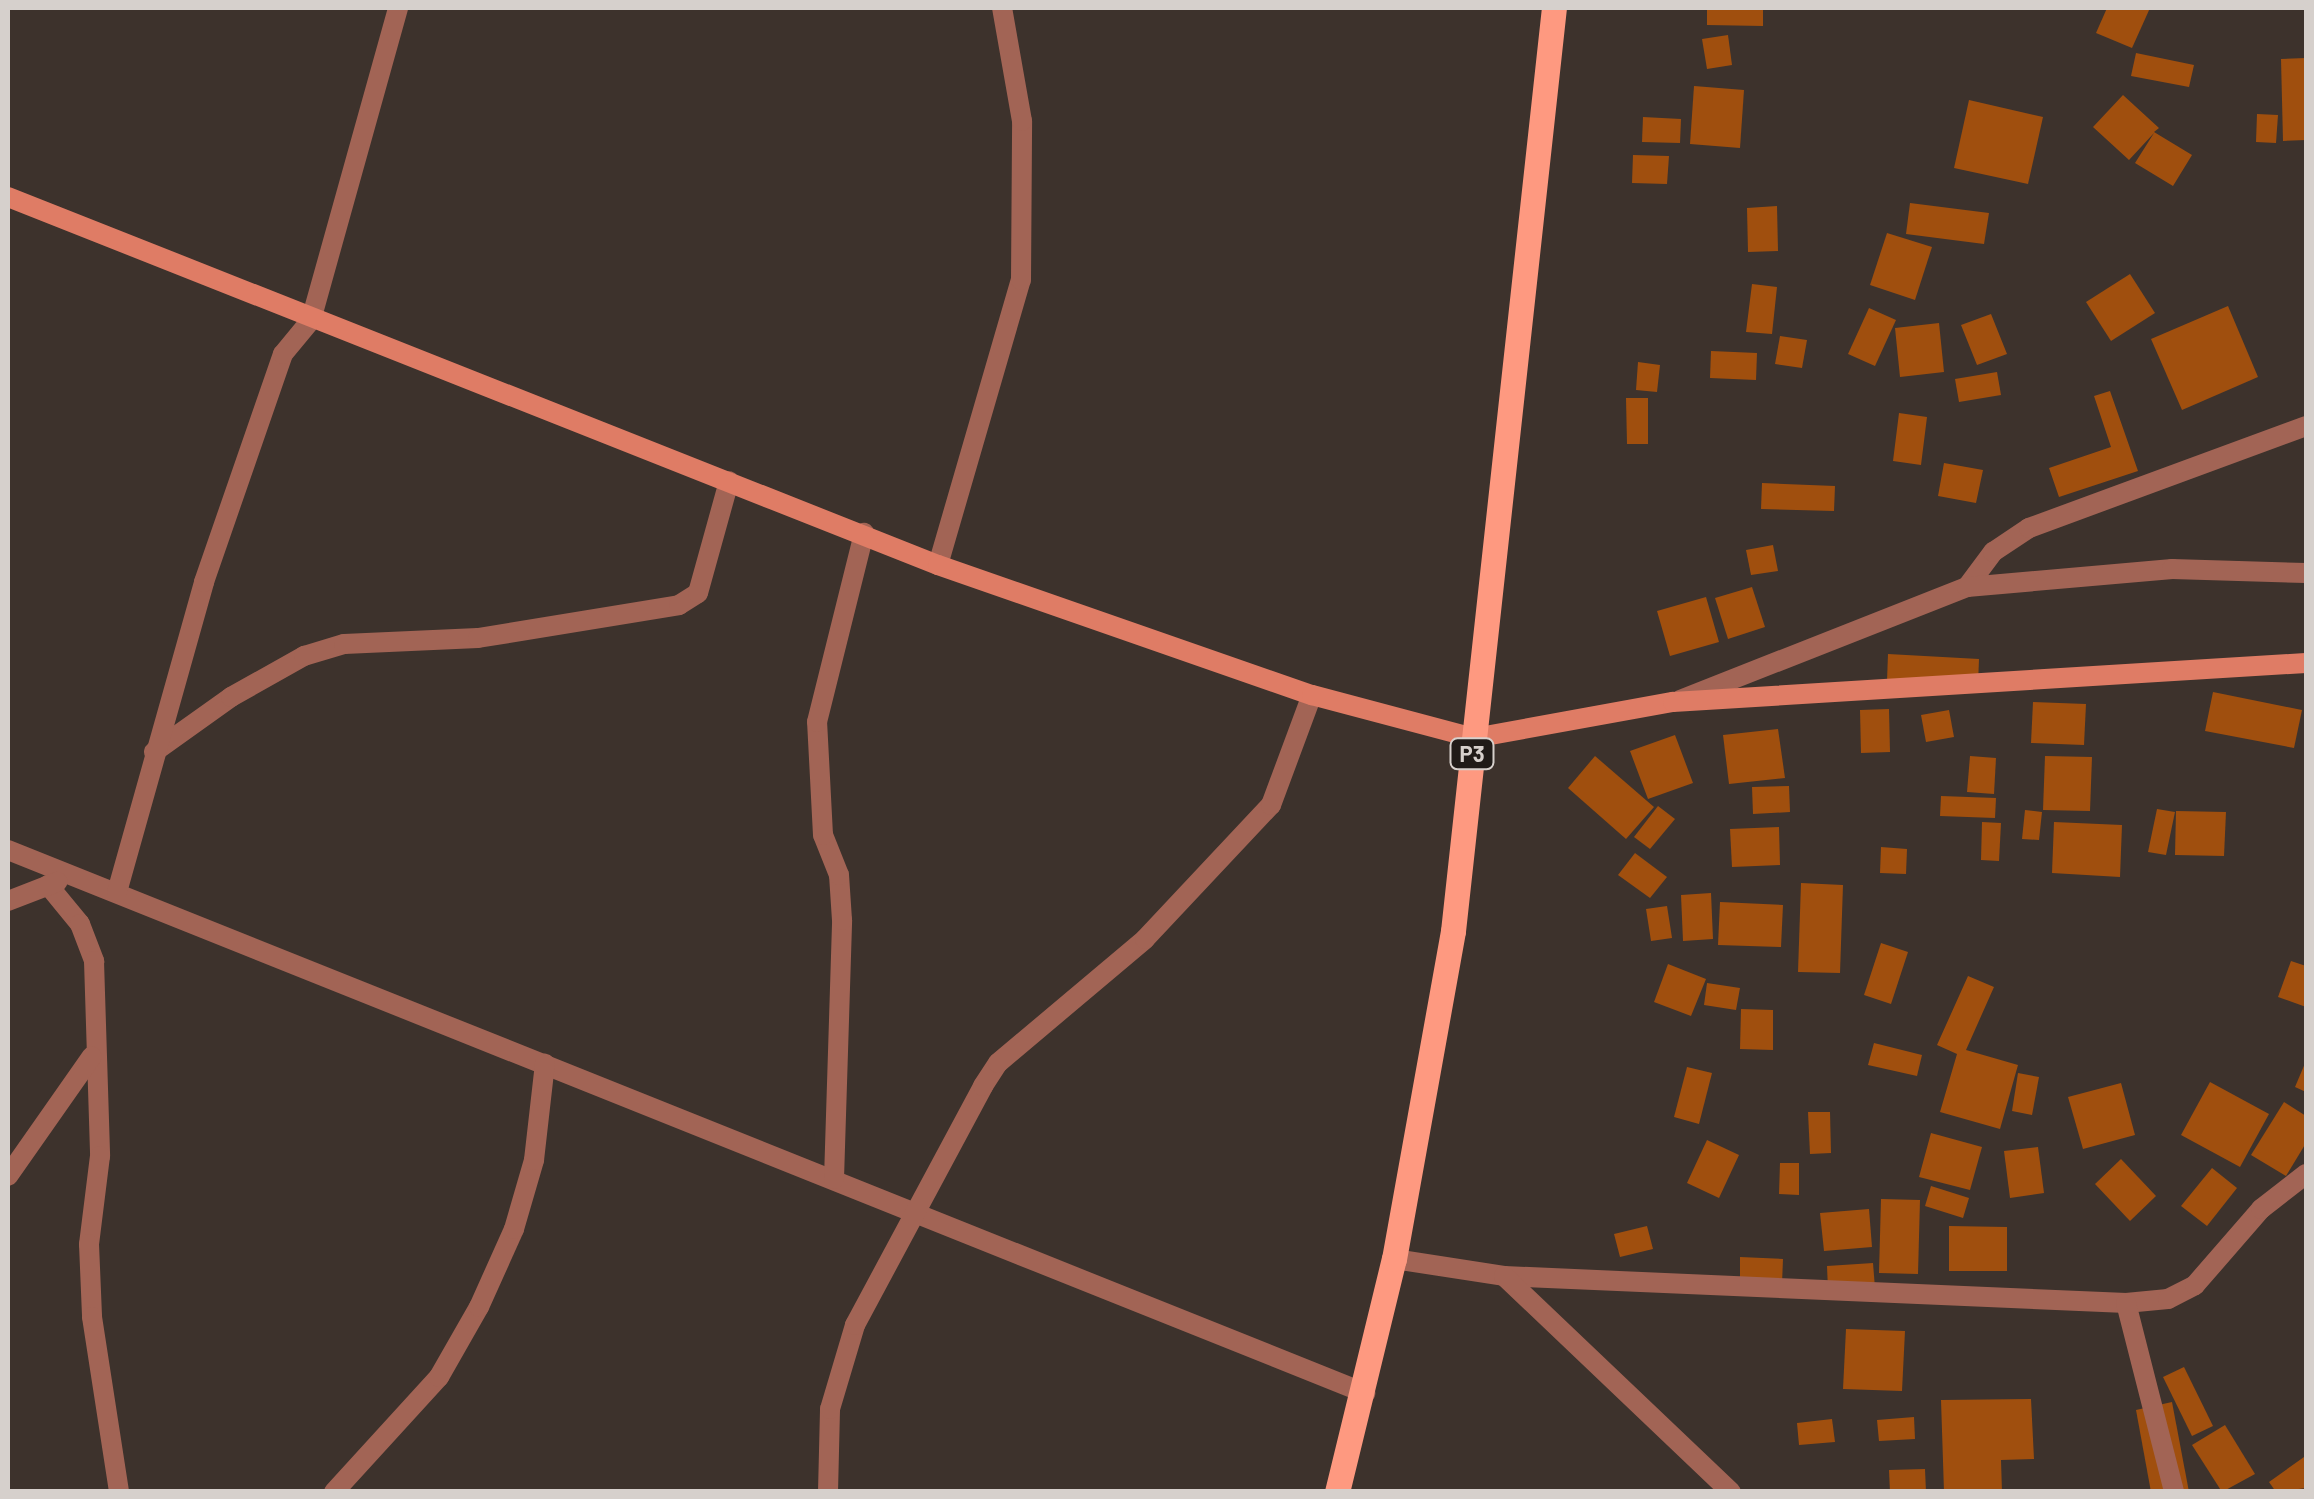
<!DOCTYPE html>
<html>
<head>
<meta charset="utf-8">
<style>
  body { margin:0 }
  #map { position:relative; width:2314px; height:1499px; overflow:hidden; background:#3d322c; font-family:Barlow,sans-serif }
  div>[style] { position:absolute }
  [style*='--x'] { left:calc(var(--x)*1px); top:calc(var(--y)*1px); width:calc(var(--w)*1px); rotate:calc(var(--a)*1deg) }
  .building>* { inset:0; background:#a04f0e }
  .street>* { height:20px; margin:-10px; padding:0 10px; transform-origin:10px; border-radius:10px; background:#a26455 }
  .secondary>* { height:20px; margin:-10px; padding:0 10px; transform-origin:10px; border-radius:10px; background:#df7c65 }
  .primary>* { height:25px; margin:-12.5px; padding:0 12.5px; transform-origin:12.5px; border-radius:12.5px; background:#fe9980 }
  span { translate:-50% -50%; white-space:nowrap; text-align:center; line-height:1.15; -webkit-text-stroke:8px #201b18; paint-order:stroke }
  .shield-label span { padding:2px 8px; background:#201b18; border:2px solid; border-radius:8px; -webkit-text-stroke-width:0 }
  .shield-label { font-size:22px; color:#d6d0cc; font-weight:700 }
  .frame { position:absolute; inset:0; border:10px solid #d6d0cc; pointer-events:none }
</style>
</head>
<body>
<div id="map">
  <div class="building">
    <div style="clip-path:polygon(1707px 8px,1763px 8px,1763px 26px,1707px 25px)"></div>
    <div style="clip-path:polygon(2107px 8px,2150px 8px,2132px 48px,2096px 33px)"></div>
    <div style="clip-path:polygon(1728px 35px,1732px 65px,1707px 69px,1702px 39px)"></div>
    <div style="clip-path:polygon(2136px 53px,2194px 65px,2189px 87px,2131px 76px)"></div>
    <div style="clip-path:polygon(2306px 58px,2306px 140px,2283px 141px,2281px 59px)"></div>
    <div style="clip-path:polygon(1694px 86px,1744px 90px,1740px 148px,1690px 144px)"></div>
    <div style="clip-path:polygon(2123px 95px,2159px 128px,2154px 132px,2192px 155px,2173px 186px,2135px 163px,2154px 133px,2129px 160px,2093px 127px)"></div>
    <div style="clip-path:polygon(1969px 100px,2043px 117px,2028px 184px,1954px 168px)"></div>
    <div style="clip-path:polygon(2257px 114px,2278px 115px,2276px 143px,2256px 142px)"></div>
    <div style="clip-path:polygon(1643px 117px,1681px 119px,1680px 143px,1642px 142px)"></div>
    <div style="clip-path:polygon(1633px 155px,1669px 156px,1667px 184px,1632px 183px)"></div>
    <div style="clip-path:polygon(1910px 203px,1989px 213px,1984px 244px,1906px 234px)"></div>
    <div style="clip-path:polygon(1777px 206px,1778px 251px,1748px 252px,1747px 208px)"></div>
    <div style="clip-path:polygon(1887px 233px,1932px 247px,1915px 300px,1870px 285px)"></div>
    <div style="clip-path:polygon(2130px 274px,2155px 313px,2111px 341px,2086px 302px)"></div>
    <div style="clip-path:polygon(1752px 284px,1777px 287px,1772px 334px,1746px 332px)"></div>
    <div style="clip-path:polygon(2228px 306px,2258px 377px,2182px 410px,2151px 339px)"></div>
    <div style="clip-path:polygon(1869px 308px,1896px 320px,1875px 366px,1848px 354px)"></div>
    <div style="clip-path:polygon(1991px 314px,2007px 354px,1977px 365px,1961px 325px)"></div>
    <div style="clip-path:polygon(1939px 323px,1944px 372px,1900px 377px,1895px 328px)"></div>
    <div style="clip-path:polygon(1780px 336px,1807px 340px,1802px 368px,1775px 364px)"></div>
    <div style="clip-path:polygon(1711px 351px,1757px 353px,1756px 380px,1710px 378px)"></div>
    <div style="clip-path:polygon(1638px 362px,1660px 365px,1657px 392px,1636px 390px)"></div>
    <div style="clip-path:polygon(1997px 372px,2001px 395px,1959px 402px,1955px 379px)"></div>
    <div style="clip-path:polygon(2110px 391px,2138px 471px,2059px 497px,2049px 468px,2111px 447px,2094px 396px)"></div>
    <div style="clip-path:polygon(1626px 398px,1648px 398px,1648px 444px,1627px 444px)"></div>
    <div style="clip-path:polygon(1899px 413px,1927px 417px,1921px 465px,1893px 461px)"></div>
    <div style="clip-path:polygon(1944px 463px,1983px 470px,1976px 503px,1938px 496px)"></div>
    <div style="clip-path:polygon(1762px 483px,1835px 486px,1834px 511px,1761px 509px)"></div>
    <div style="clip-path:polygon(1773px 545px,1778px 571px,1751px 575px,1746px 550px)"></div>
    <div style="clip-path:polygon(1752px 587px,1765px 627px,1728px 639px,1715px 598px)"></div>
    <div style="clip-path:polygon(1706px 597px,1719px 642px,1670px 656px,1657px 611px)"></div>
    <div style="clip-path:polygon(1888px 654px,1979px 659px,1978px 685px,1887px 681px)"></div>
    <div style="clip-path:polygon(2213px 692px,2302px 710px,2294px 748px,2205px 731px)"></div>
    <div style="clip-path:polygon(2033px 702px,2086px 704px,2084px 745px,2031px 743px)"></div>
    <div style="clip-path:polygon(1889px 709px,1890px 752px,1861px 753px,1860px 710px)"></div>
    <div style="clip-path:polygon(1949px 710px,1954px 737px,1926px 742px,1921px 715px)"></div>
    <div style="clip-path:polygon(1778px 729px,1785px 778px,1729px 784px,1723px 735px)"></div>
    <div style="clip-path:polygon(1675px 735px,1693px 783px,1648px 799px,1630px 751px)"></div>
    <div style="clip-path:polygon(1595px 756px,1654px 807px,1626px 839px,1568px 788px)"></div>
    <div style="clip-path:polygon(1970px 756px,1996px 758px,1994px 794px,1967px 792px)"></div>
    <div style="clip-path:polygon(2045px 756px,2092px 757px,2090px 811px,2043px 810px)"></div>
    <div style="clip-path:polygon(1789px 786px,1790px 812px,1753px 814px,1752px 787px)"></div>
    <div style="clip-path:polygon(1941px 796px,1996px 798px,1995px 818px,1940px 816px)"></div>
    <div style="clip-path:polygon(1658px 806px,1675px 819px,1650px 849px,1634px 837px)"></div>
    <div style="clip-path:polygon(2157px 809px,2175px 812px,2166px 855px,2148px 852px)"></div>
    <div style="clip-path:polygon(2025px 810px,2042px 812px,2039px 840px,2022px 839px)"></div>
    <div style="clip-path:polygon(2176px 811px,2226px 812px,2224px 856px,2175px 855px)"></div>
    <div style="clip-path:polygon(1982px 822px,2001px 823px,1999px 861px,1981px 860px)"></div>
    <div style="clip-path:polygon(2054px 822px,2122px 825px,2120px 877px,2052px 873px)"></div>
    <div style="clip-path:polygon(1779px 827px,1780px 865px,1732px 867px,1730px 829px)"></div>
    <div style="clip-path:polygon(1881px 847px,1907px 849px,1906px 874px,1880px 873px)"></div>
    <div style="clip-path:polygon(1635px 853px,1667px 877px,1650px 898px,1618px 875px)"></div>
    <div style="clip-path:polygon(1801px 883px,1843px 885px,1840px 973px,1798px 972px)"></div>
    <div style="clip-path:polygon(1711px 893px,1713px 939px,1683px 941px,1681px 895px)"></div>
    <div style="clip-path:polygon(1720px 902px,1783px 905px,1781px 947px,1718px 945px)"></div>
    <div style="clip-path:polygon(1667px 906px,1672px 938px,1651px 941px,1646px 909px)"></div>
    <div style="clip-path:polygon(1881px 943px,1908px 952px,1891px 1004px,1864px 995px)"></div>
    <div style="clip-path:polygon(2291px 961px,2306px 966px,2306px 1007px,2278px 997px)"></div>
    <div style="clip-path:polygon(1668px 964px,1706px 979px,1691px 1016px,1654px 1002px)"></div>
    <div style="clip-path:polygon(1968px 976px,1994px 987px,1966px 1050px,2018px 1065px,2000px 1129px,1940px 1112px,1957px 1054px,1937px 1045px)"></div>
    <div style="clip-path:polygon(1707px 983px,1740px 988px,1736px 1010px,1704px 1005px)"></div>
    <div style="clip-path:polygon(1741px 1009px,1773px 1010px,1773px 1050px,1740px 1049px)"></div>
    <div style="clip-path:polygon(1874px 1043px,1922px 1055px,1917px 1076px,1868px 1065px)"></div>
    <div style="clip-path:polygon(2306px 1061px,2306px 1092px,2295px 1087px)"></div>
    <div style="clip-path:polygon(1687px 1067px,1712px 1073px,1699px 1124px,1674px 1117px)"></div>
    <div style="clip-path:polygon(2018px 1073px,2039px 1077px,2032px 1115px,2012px 1111px)"></div>
    <div style="clip-path:polygon(2210px 1082px,2269px 1114px,2240px 1167px,2181px 1135px)"></div>
    <div style="clip-path:polygon(2121px 1083px,2135px 1135px,2083px 1149px,2068px 1097px)"></div>
    <div style="clip-path:polygon(2284px 1102px,2306px 1116px,2306px 1143px,2286px 1176px,2251px 1155px)"></div>
    <div style="clip-path:polygon(1808px 1112px,1830px 1112px,1831px 1153px,1810px 1154px)"></div>
    <div style="clip-path:polygon(1931px 1133px,1982px 1147px,1970px 1190px,1919px 1177px)"></div>
    <div style="clip-path:polygon(1707px 1140px,1739px 1155px,1719px 1198px,1687px 1183px)"></div>
    <div style="clip-path:polygon(2038px 1147px,2044px 1193px,2010px 1198px,2004px 1151px)"></div>
    <div style="clip-path:polygon(2121px 1159px,2156px 1196px,2130px 1221px,2095px 1184px)"></div>
    <div style="clip-path:polygon(1780px 1163px,1799px 1163px,1799px 1195px,1779px 1194px)"></div>
    <div style="clip-path:polygon(2212px 1168px,2237px 1188px,2207px 1226px,2181px 1206px)"></div>
    <div style="clip-path:polygon(1931px 1186px,1969px 1198px,1963px 1218px,1925px 1206px)"></div>
    <div style="clip-path:polygon(1881px 1199px,1920px 1200px,1918px 1274px,1879px 1273px)"></div>
    <div style="clip-path:polygon(1869px 1209px,1872px 1247px,1824px 1251px,1820px 1213px)"></div>
    <div style="clip-path:polygon(1647px 1226px,1653px 1249px,1620px 1257px,1614px 1234px)"></div>
    <div style="clip-path:polygon(1949px 1226px,2007px 1227px,2007px 1271px,1949px 1271px)"></div>
    <div style="clip-path:polygon(1740px 1257px,1783px 1259px,1782px 1284px,1740px 1282px)"></div>
    <div style="clip-path:polygon(1873px 1263px,1875px 1288px,1828px 1290px,1827px 1266px)"></div>
    <div style="clip-path:polygon(1846px 1329px,1905px 1331px,1902px 1391px,1843px 1389px)"></div>
    <div style="clip-path:polygon(2184px 1367px,2213px 1426px,2192px 1436px,2163px 1377px)"></div>
    <div style="clip-path:polygon(2031px 1399px,2034px 1459px,2001px 1460px,2002px 1492px,1944px 1492px,1941px 1400px)"></div>
    <div style="clip-path:polygon(2172px 1402px,2189px 1492px,2151px 1492px,2136px 1410px)"></div>
    <div style="clip-path:polygon(1914px 1417px,1915px 1439px,1879px 1441px,1877px 1420px)"></div>
    <div style="clip-path:polygon(1832px 1419px,1835px 1442px,1799px 1445px,1797px 1423px)"></div>
    <div style="clip-path:polygon(2225px 1425px,2255px 1474px,2222px 1492px,2192px 1445px)"></div>
    <div style="clip-path:polygon(2304px 1457px,2306px 1488px,2276px 1492px,2269px 1482px)"></div>
    <div style="clip-path:polygon(1925px 1469px,1926px 1492px,1890px 1492px,1889px 1470px)"></div>
  </div>
  <div class="street">
    <div style="--x:938;--y:565;--w:297;--a:-73.8"></div>
    <div style="--x:1021;--y:280;--w:159;--a:-89.6"></div>
    <div style="--x:1022;--y:121;--w:115;--a:-100"></div>
    <div style="--x:1967;--y:587;--w:44;--a:-53.4"></div>
    <div style="--x:1993;--y:552;--w:43;--a:-33.7"></div>
    <div style="--x:2029;--y:528;--w:295;--a:-20.2"></div>
    <div style="--x:1680;--y:700;--w:308;--a:-21.5"></div>
    <div style="--x:1967;--y:587;--w:206;--a:-5"></div>
    <div style="--x:2172;--y:569;--w:134;--a:1.7"></div>
    <div style="--x:154;--y:752;--w:95;--a:-35.5"></div>
    <div style="--x:231;--y:697;--w:84;--a:-29.3"></div>
    <div style="--x:304;--y:656;--w:42;--a:-16.7"></div>
    <div style="--x:344;--y:644;--w:134;--a:-2.6"></div>
    <div style="--x:478;--y:638;--w:204;--a:-9.3"></div>
    <div style="--x:679;--y:605;--w:22;--a:-32"></div>
    <div style="--x:698;--y:593;--w:116;--a:-74.5"></div>
    <div style="--x:8;--y:850;--w:1462;--a:21.81"></div>
    <div style="--x:48;--y:885;--w:50;--a:50.6"></div>
    <div style="--x:80;--y:924;--w:40;--a:69"></div>
    <div style="--x:94;--y:961;--w:195;--a:88.2"></div>
    <div style="--x:100;--y:1156;--w:89;--a:97.1"></div>
    <div style="--x:89;--y:1244;--w:73;--a:87.6"></div>
    <div style="--x:92;--y:1317;--w:177;--a:81.2"></div>
    <div style="--x:117;--y:892;--w:322;--a:-74.3"></div>
    <div style="--x:204;--y:582;--w:241;--a:-70.9"></div>
    <div style="--x:283;--y:354;--w:44;--a:-50.5"></div>
    <div style="--x:311;--y:320;--w:324;--a:-74.4"></div>
    <div style="--x:8;--y:901;--w:53;--a:-21.2"></div>
    <div style="--x:8;--y:1176;--w:146;--a:-55"></div>
    <div style="--x:834;--y:1179;--w:259;--a:-88.2"></div>
    <div style="--x:842;--y:920;--w:45;--a:-93.8"></div>
    <div style="--x:839;--y:875;--w:43;--a:-111.8"></div>
    <div style="--x:823;--y:835;--w:113;--a:-93"></div>
    <div style="--x:817;--y:722;--w:195;--a:-76"></div>
    <div style="--x:1394;--y:1259;--w:111;--a:8.8"></div>
    <div style="--x:1504;--y:1276;--w:623;--a:2.49"></div>
    <div style="--x:2126;--y:1303;--w:42;--a:-5.4"></div>
    <div style="--x:2168;--y:1299;--w:30;--a:-27"></div>
    <div style="--x:2195;--y:1285;--w:101;--a:-49"></div>
    <div style="--x:2261;--y:1209;--w:57;--a:-37.9"></div>
    <div style="--x:1504;--y:1276;--w:313;--a:43.6"></div>
    <div style="--x:2126;--y:1303;--w:195;--a:75.7"></div>
    <div style="--x:334;--y:1492;--w:156;--a:-47.6"></div>
    <div style="--x:439;--y:1377;--w:81;--a:-60.3"></div>
    <div style="--x:479;--y:1307;--w:85;--a:-65.8"></div>
    <div style="--x:514;--y:1229;--w:72;--a:-73.8"></div>
    <div style="--x:534;--y:1160;--w:97;--a:-83.5"></div>
    <div style="--x:828;--y:1492;--w:83;--a:-88.6"></div>
    <div style="--x:830;--y:1409;--w:88;--a:-73.4"></div>
    <div style="--x:855;--y:1325;--w:271;--a:-61.8"></div>
    <div style="--x:983;--y:1086;--w:27;--a:-57"></div>
    <div style="--x:998;--y:1063;--w:192;--a:-40.1"></div>
    <div style="--x:1145;--y:939;--w:184;--a:-46.8"></div>
    <div style="--x:1271;--y:805;--w:117;--a:-69.6"></div>
  </div>
  <div class="secondary">
    <div style="--x:8;--y:197;--w:1000;--a:21.59"></div>
    <div style="--x:938;--y:565;--w:396;--a:19.2"></div>
    <div style="--x:1312;--y:695;--w:168;--a:14.9"></div>
    <div style="--x:1474;--y:738;--w:202;--a:-10.3"></div>
    <div style="--x:1673;--y:702;--w:634;--a:-3.53"></div>
  </div>
  <div class="primary">
    <div style="--x:1337;--y:1492;--w:240;--a:-76.3"></div>
    <div style="--x:1394;--y:1259;--w:333;--a:-79.8"></div>
    <div style="--x:1453;--y:931;--w:929;--a:-83.76"></div>
  </div>
  <div class="shield-label">
    <span style="left:1472px;top:754px">P3</span>
  </div>
  <div class="frame"></div>
</div>
</body>
</html>
